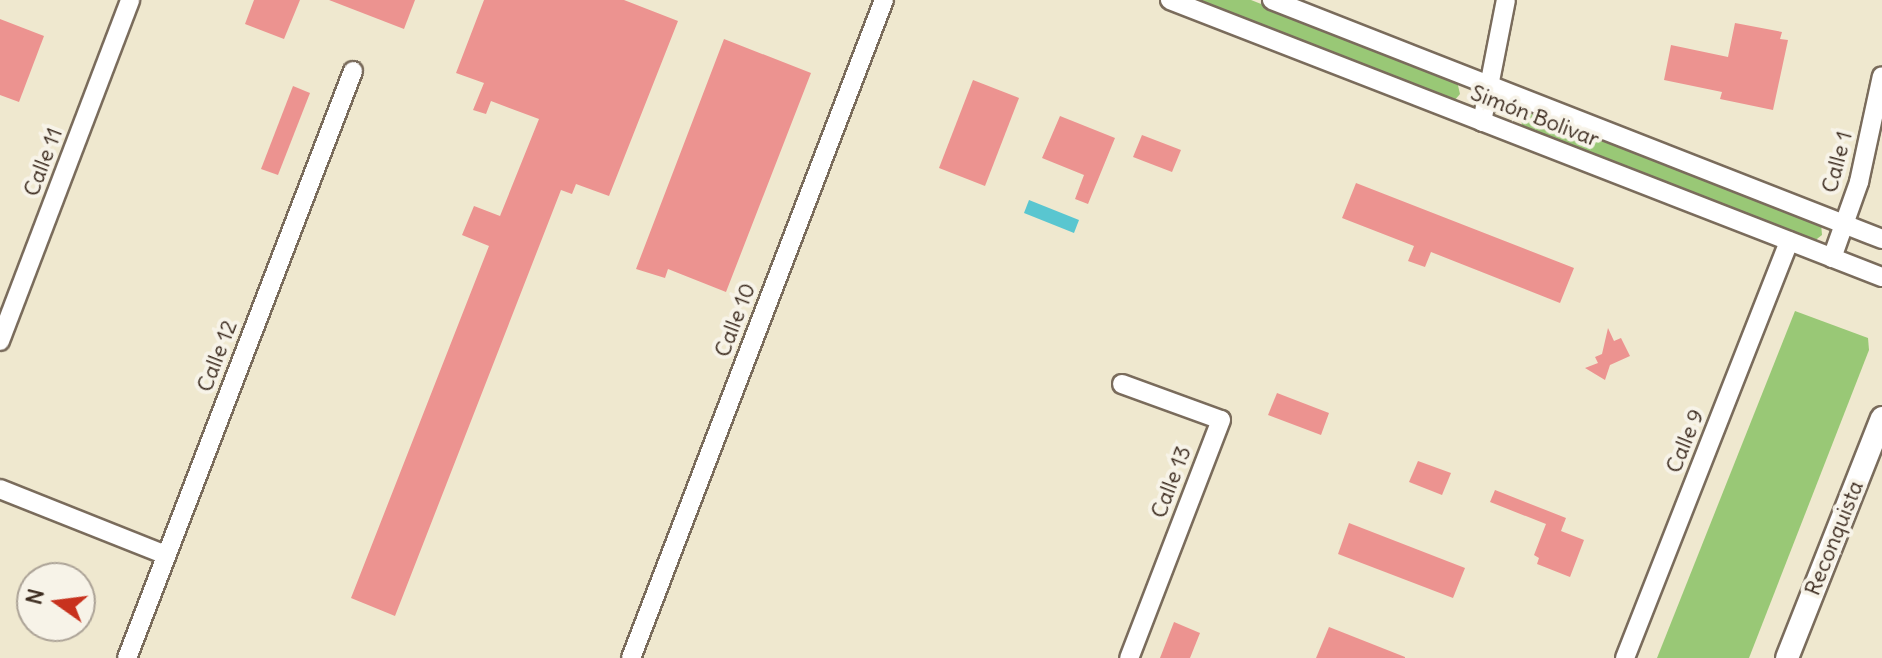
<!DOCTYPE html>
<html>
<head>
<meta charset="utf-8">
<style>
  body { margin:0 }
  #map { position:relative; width:1882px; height:658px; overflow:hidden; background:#efe8cf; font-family:Delius,sans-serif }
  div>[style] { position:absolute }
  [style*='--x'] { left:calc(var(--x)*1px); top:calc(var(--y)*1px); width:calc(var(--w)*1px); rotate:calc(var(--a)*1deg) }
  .green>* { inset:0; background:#99c876 }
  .water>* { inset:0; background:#59c6d0 }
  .building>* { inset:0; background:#ec9390 }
  .roads { filter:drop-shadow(2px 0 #7a6c5c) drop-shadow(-2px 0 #7a6c5c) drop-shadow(0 2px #7a6c5c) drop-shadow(0 -2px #7a6c5c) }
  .minor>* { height:18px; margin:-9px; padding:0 9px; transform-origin:9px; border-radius:9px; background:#fff }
  .tertiary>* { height:22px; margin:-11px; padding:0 11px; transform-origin:11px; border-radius:11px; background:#fff }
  span { translate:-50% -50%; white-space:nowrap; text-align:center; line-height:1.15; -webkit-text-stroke:8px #f7f3e8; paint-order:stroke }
  .street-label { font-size:22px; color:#3b2a1e }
  .north { position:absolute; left:16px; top:562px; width:80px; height:80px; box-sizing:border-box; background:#f7f3e8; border:2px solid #aca397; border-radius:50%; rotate:284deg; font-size:22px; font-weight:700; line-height:32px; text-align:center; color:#3b2a1e }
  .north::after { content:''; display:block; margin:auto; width:28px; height:36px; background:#c8321e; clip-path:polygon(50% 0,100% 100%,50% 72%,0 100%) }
</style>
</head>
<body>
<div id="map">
  <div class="green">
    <div style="clip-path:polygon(1190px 0,1251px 0,1457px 81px,1460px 94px,1454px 101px)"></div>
    <div style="clip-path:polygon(1530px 110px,1821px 223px,1822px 235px,1813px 242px,1523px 131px,1521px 119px)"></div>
    <div style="clip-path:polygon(1795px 311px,1868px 338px,1869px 350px,1749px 658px,1657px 658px)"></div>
  </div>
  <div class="water">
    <div style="clip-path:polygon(1029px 200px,1079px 220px,1074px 233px,1024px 213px)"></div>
  </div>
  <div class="building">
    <div style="clip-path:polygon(254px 0,300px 0,284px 39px,245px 24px)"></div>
    <div style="clip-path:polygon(329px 0,415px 0,404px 29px)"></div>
    <div style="clip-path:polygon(484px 0,624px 0,678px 21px,609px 196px,576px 184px,572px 194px,561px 190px,395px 616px,351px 598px,489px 246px,462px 235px,474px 206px,500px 216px,539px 119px,491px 101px,486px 114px,473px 110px,484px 83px,456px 73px)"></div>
    <div style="clip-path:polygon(0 19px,44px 36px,19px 102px,0 95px)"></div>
    <div style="clip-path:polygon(1735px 23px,1782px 32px,1780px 39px,1788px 40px,1773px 110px,1720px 99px,1722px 92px,1664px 80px,1671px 45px,1728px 57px)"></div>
    <div style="clip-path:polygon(724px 39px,811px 73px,726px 292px,668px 269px,665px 278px,636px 269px)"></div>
    <div style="clip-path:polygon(973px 80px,1019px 98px,985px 186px,939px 168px)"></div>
    <div style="clip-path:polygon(293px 86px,310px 93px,278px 175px,261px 169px)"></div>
    <div style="clip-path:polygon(1060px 116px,1115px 138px,1088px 204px,1075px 199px,1084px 175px,1042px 158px)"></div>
    <div style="clip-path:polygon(1142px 135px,1181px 150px,1172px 172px,1133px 157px)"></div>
    <div style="clip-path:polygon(1356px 183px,1574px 268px,1560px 303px,1431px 252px,1425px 267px,1408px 261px,1414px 246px,1342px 218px)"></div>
    <div style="clip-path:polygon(1608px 328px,1614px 341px,1621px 338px,1630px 356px,1610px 365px,1605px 380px,1585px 368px,1598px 363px,1595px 357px,1602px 354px)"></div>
    <div style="clip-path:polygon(1277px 393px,1329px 413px,1321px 435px,1268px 415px)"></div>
    <div style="clip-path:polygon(1418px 461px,1451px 473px,1442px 495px,1409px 482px)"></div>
    <div style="clip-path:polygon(1495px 490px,1566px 518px,1561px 531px,1584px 540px,1570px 577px,1537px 564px,1539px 558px,1534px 555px,1546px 524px,1490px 502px)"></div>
    <div style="clip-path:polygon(1349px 523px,1465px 568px,1453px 598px,1338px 554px)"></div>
    <div style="clip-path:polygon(1174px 622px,1200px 633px,1190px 658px,1160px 658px)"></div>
    <div style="clip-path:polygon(1329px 627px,1405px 657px,1405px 658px,1316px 658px)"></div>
  </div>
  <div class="roads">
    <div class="minor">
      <div style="--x:1170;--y:0;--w:764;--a:21.26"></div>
      <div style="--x:1272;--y:0;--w:655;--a:21.4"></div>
      <div style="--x:1482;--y:122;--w:124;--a:-78.9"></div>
      <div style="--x:1832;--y:258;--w:81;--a:-70.4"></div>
      <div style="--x:1859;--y:182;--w:108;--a:-77.8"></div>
      <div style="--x:0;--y:341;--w:365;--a:-69.1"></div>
      <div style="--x:1122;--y:384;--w:105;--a:20"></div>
      <div style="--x:1221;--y:420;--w:255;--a:111.1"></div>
      <div style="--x:0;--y:489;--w:179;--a:21.7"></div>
      <div style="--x:127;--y:658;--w:629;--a:-68.94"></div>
      <div style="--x:631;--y:658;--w:705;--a:-68.97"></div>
      <div style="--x:1625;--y:658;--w:448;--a:-68.5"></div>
    </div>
    <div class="tertiary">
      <div style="--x:1787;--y:658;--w:258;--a:-68.4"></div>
    </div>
  </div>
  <div class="street-label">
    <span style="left:1535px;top:116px;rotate:21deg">Simón Bolivar</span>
    <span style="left:43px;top:162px;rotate:-69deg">Calle 11</span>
    <span style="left:1837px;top:162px;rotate:-75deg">Calle 1</span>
    <span style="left:735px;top:320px;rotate:-69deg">Calle 10</span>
    <span style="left:217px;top:356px;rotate:-69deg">Calle 12</span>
    <span style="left:1685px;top:441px;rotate:-68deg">Calle 9</span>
    <span style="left:1171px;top:482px;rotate:-69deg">Calle 13</span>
    <span style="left:1834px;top:538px;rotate:-68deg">Reconquista</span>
  </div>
  <div class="north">N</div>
</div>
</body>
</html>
